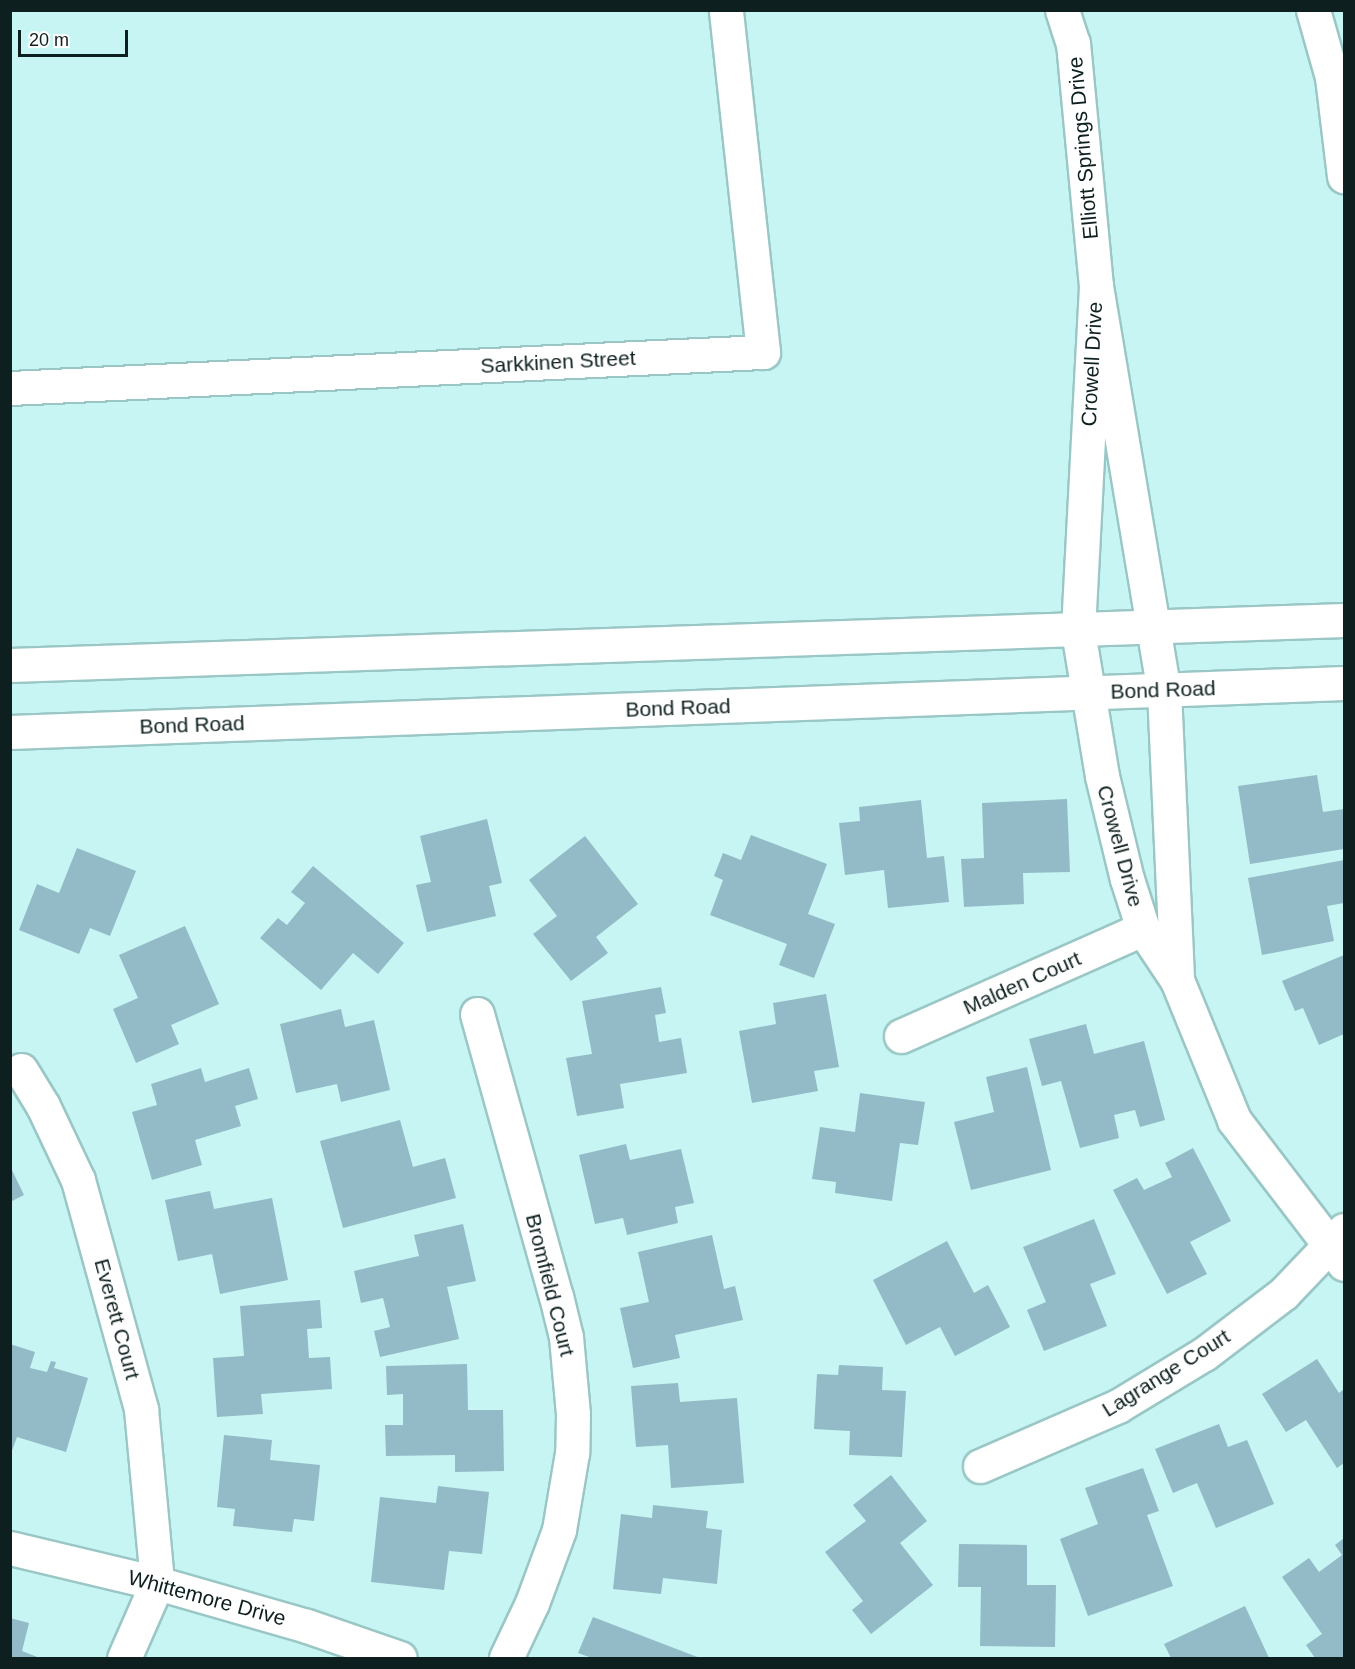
<!DOCTYPE html>
<html>
<head>
<meta charset="utf-8">
<style>
  body { margin:0 }
  #map { position:relative; width:1355px; height:1669px; overflow:hidden; background:#c7f5f3; font-family:Arial,sans-serif }
  div>[style] { position:absolute }
  [style*='--x'] { left:calc(var(--x)*1px); top:calc(var(--y)*1px); width:calc(var(--w)*1px); rotate:calc(var(--a)*1deg) }
  .building>* { inset:0; background:#92bac7 }
  .roads { filter:drop-shadow(2px 0 #9ac7c5) drop-shadow(-2px 0 #9ac7c5) drop-shadow(0 2px #9ac7c5) drop-shadow(0 -2px #9ac7c5) }
  .minor>* { height:33px; margin:-16.5px; padding:0 16.5px; transform-origin:16.5px; border-radius:16.5px; background:#fff }
  .major>* { height:33px; margin:-16.5px; padding:0 16.5px; transform-origin:16.5px; border-radius:16.5px; background:#fff }
  span { translate:-50% -50%; white-space:nowrap; text-align:center; line-height:1.15; -webkit-text-stroke:5px #fff; paint-order:stroke }
  .street-label { font-size:21px; color:#0e1f1f }
  .frame { position:absolute; inset:0; border:12px solid #0e1f1f; pointer-events:none }
  .scale { position:absolute; left:18px; top:30px; width:110px; height:27px; box-sizing:border-box; border:3px solid #0e1f1f; border-top:0; padding-left:8px; font-size:18px; line-height:21px; white-space:nowrap; color:#0e1f1f; -webkit-text-stroke:4px #fff; paint-order:stroke }
</style>
</head>
<body>
<div id="map">
  <div class="building">
    <div style="clip-path:polygon(1317px 775px,1323px 812px,1344px 809px,1344px 849px,1250px 864px,1238px 786px)"></div>
    <div style="clip-path:polygon(1067px 799px,1070px 872px,1023px 873px,1024px 904px,964px 907px,961px 859px,984px 858px,982px 803px)"></div>
    <div style="clip-path:polygon(921px 800px,927px 858px,944px 856px,949px 902px,888px 908px,884px 870px,845px 875px,839px 823px,860px 821px,859px 807px)"></div>
    <div style="clip-path:polygon(487px 819px,502px 883px,489px 886px,496px 916px,427px 932px,416px 885px,431px 882px,420px 836px)"></div>
    <div style="clip-path:polygon(751px 835px,827px 864px,808px 914px,835px 924px,814px 978px,779px 965px,787px 944px,710px 915px,723px 880px,714px 876px,723px 853px,741px 860px)"></div>
    <div style="clip-path:polygon(585px 836px,638px 904px,596px 937px,608px 953px,571px 981px,533px 934px,557px 916px,529px 880px)"></div>
    <div style="clip-path:polygon(77px 848px,136px 871px,110px 936px,90px 928px,79px 954px,19px 930px,37px 884px,59px 893px)"></div>
    <div style="clip-path:polygon(1344px 860px,1344px 903px,1327px 906px,1334px 941px,1262px 955px,1248px 878px)"></div>
    <div style="clip-path:polygon(313px 866px,404px 943px,378px 974px,353px 953px,321px 990px,260px 938px,278px 918px,287px 925px,305px 903px,291px 892px)"></div>
    <div style="clip-path:polygon(185px 926px,219px 1004px,171px 1025px,179px 1044px,136px 1063px,113px 1009px,138px 998px,119px 955px)"></div>
    <div style="clip-path:polygon(1344px 955px,1344px 1034px,1319px 1045px,1303px 1008px,1295px 1011px,1282px 981px)"></div>
    <div style="clip-path:polygon(661px 987px,666px 1013px,655px 1015px,659px 1042px,681px 1038px,687px 1073px,620px 1084px,624px 1108px,577px 1116px,566px 1058px,592px 1054px,582px 1001px)"></div>
    <div style="clip-path:polygon(826px 994px,839px 1067px,814px 1071px,818px 1091px,752px 1103px,739px 1031px,776px 1024px,773px 1003px)"></div>
    <div style="clip-path:polygon(341px 1009px,345px 1027px,374px 1020px,390px 1090px,341px 1102px,337px 1084px,296px 1093px,280px 1024px)"></div>
    <div style="clip-path:polygon(1086px 1024px,1094px 1054px,1144px 1041px,1165px 1120px,1140px 1127px,1135px 1110px,1114px 1115px,1119px 1138px,1080px 1148px,1061px 1081px,1042px 1086px,1029px 1039px)"></div>
    <div style="clip-path:polygon(1027px 1067px,1051px 1170px,971px 1190px,954px 1122px,994px 1112px,986px 1077px)"></div>
    <div style="clip-path:polygon(201px 1068px,205px 1082px,249px 1068px,258px 1099px,235px 1106px,241px 1126px,195px 1140px,202px 1165px,152px 1180px,132px 1112px,157px 1105px,151px 1084px)"></div>
    <div style="clip-path:polygon(860px 1093px,925px 1102px,918px 1145px,900px 1143px,892px 1201px,835px 1193px,836px 1182px,812px 1179px,820px 1127px,855px 1132px)"></div>
    <div style="clip-path:polygon(400px 1120px,413px 1167px,445px 1158px,456px 1198px,343px 1228px,320px 1141px)"></div>
    <div style="clip-path:polygon(626px 1144px,630px 1160px,681px 1149px,694px 1203px,675px 1207px,678px 1223px,627px 1235px,623px 1218px,595px 1224px,579px 1155px)"></div>
    <div style="clip-path:polygon(1193px 1148px,1231px 1221px,1190px 1242px,1207px 1274px,1167px 1294px,1113px 1190px,1137px 1178px,1144px 1190px,1172px 1177px,1165px 1163px)"></div>
    <div style="clip-path:polygon(10px 1166px,24px 1195px,10px 1202px)"></div>
    <div style="clip-path:polygon(210px 1191px,214px 1209px,272px 1198px,288px 1280px,220px 1294px,212px 1254px,178px 1261px,165px 1200px)"></div>
    <div style="clip-path:polygon(1094px 1219px,1116px 1274px,1090px 1284px,1107px 1326px,1044px 1351px,1027px 1310px,1046px 1302px,1023px 1247px)"></div>
    <div style="clip-path:polygon(463px 1224px,476px 1281px,447px 1287px,459px 1339px,380px 1357px,374px 1331px,390px 1327px,383px 1298px,361px 1303px,354px 1271px,419px 1256px,414px 1235px)"></div>
    <div style="clip-path:polygon(712px 1235px,724px 1289px,735px 1286px,743px 1320px,675px 1335px,680px 1358px,633px 1368px,620px 1308px,649px 1302px,638px 1252px)"></div>
    <div style="clip-path:polygon(947px 1241px,974px 1293px,988px 1285px,1010px 1327px,955px 1356px,940px 1327px,906px 1345px,873px 1280px)"></div>
    <div style="clip-path:polygon(320px 1300px,322px 1328px,307px 1329px,309px 1358px,330px 1357px,332px 1389px,261px 1394px,263px 1414px,217px 1417px,213px 1358px,244px 1356px,240px 1306px)"></div>
    <div style="clip-path:polygon(10px 1344px,35px 1352px,30px 1368px,47px 1372px,51px 1361px,56px 1362px,54px 1368px,88px 1378px,66px 1452px,17px 1437px,10px 1456px)"></div>
    <div style="clip-path:polygon(1317px 1359px,1339px 1393px,1344px 1389px,1344px 1463px,1337px 1468px,1306px 1420px,1286px 1432px,1262px 1394px)"></div>
    <div style="clip-path:polygon(467px 1364px,468px 1410px,503px 1410px,504px 1471px,455px 1472px,455px 1455px,386px 1456px,385px 1425px,403px 1425px,403px 1394px,387px 1395px,386px 1366px)"></div>
    <div style="clip-path:polygon(839px 1365px,883px 1367px,882px 1390px,906px 1391px,902px 1457px,849px 1455px,850px 1431px,814px 1429px,817px 1374px,838px 1375px)"></div>
    <div style="clip-path:polygon(678px 1383px,680px 1402px,737px 1398px,744px 1483px,671px 1488px,668px 1445px,636px 1447px,631px 1386px)"></div>
    <div style="clip-path:polygon(1219px 1424px,1228px 1447px,1247px 1440px,1274px 1504px,1216px 1528px,1197px 1483px,1173px 1493px,1155px 1449px)"></div>
    <div style="clip-path:polygon(224px 1435px,272px 1440px,270px 1460px,320px 1465px,314px 1521px,294px 1519px,292px 1532px,233px 1526px,235px 1509px,217px 1507px)"></div>
    <div style="clip-path:polygon(1143px 1468px,1159px 1511px,1147px 1515px,1173px 1586px,1088px 1616px,1060px 1539px,1098px 1524px,1085px 1488px)"></div>
    <div style="clip-path:polygon(891px 1475px,927px 1521px,900px 1543px,933px 1585px,871px 1634px,852px 1610px,863px 1601px,825px 1552px,866px 1521px,853px 1505px)"></div>
    <div style="clip-path:polygon(438px 1486px,489px 1492px,482px 1554px,449px 1551px,444px 1590px,371px 1582px,380px 1497px,436px 1503px)"></div>
    <div style="clip-path:polygon(653px 1505px,708px 1511px,706px 1528px,722px 1530px,717px 1584px,663px 1578px,661px 1594px,613px 1589px,621px 1514px,652px 1518px)"></div>
    <div style="clip-path:polygon(1344px 1538px,1344px 1658px,1315px 1658px,1306px 1645px,1322px 1634px,1282px 1577px,1309px 1558px,1319px 1572px,1342px 1555px,1335px 1545px)"></div>
    <div style="clip-path:polygon(959px 1544px,1027px 1545px,1027px 1585px,1056px 1585px,1055px 1647px,980px 1646px,981px 1587px,958px 1587px)"></div>
    <div style="clip-path:polygon(1245px 1606px,1269px 1658px,1171px 1658px,1164px 1644px)"></div>
    <div style="clip-path:polygon(593px 1617px,700px 1658px,592px 1658px,578px 1653px)"></div>
    <div style="clip-path:polygon(10px 1618px,29px 1623px,22px 1651px,40px 1658px,10px 1658px)"></div>
  </div>
  <div class="roads">
    <div class="minor">
      <div style="--x:1062;--y:10;--w:35;--a:72"></div>
      <div style="--x:1073;--y:43;--w:244;--a:84.6"></div>
      <div style="--x:1096;--y:286;--w:411;--a:80.5"></div>
      <div style="--x:1164;--y:691;--w:289;--a:87.4"></div>
      <div style="--x:1313;--y:10;--w:70;--a:74.2"></div>
      <div style="--x:1332;--y:77;--w:100;--a:83.1"></div>
      <div style="--x:1096;--y:286;--w:345;--a:93"></div>
      <div style="--x:1078;--y:631;--w:147;--a:80.6"></div>
      <div style="--x:1102;--y:776;--w:106;--a:76.4"></div>
      <div style="--x:1127;--y:879;--w:52;--a:72.3"></div>
      <div style="--x:1143;--y:929;--w:61;--a:56.3"></div>
      <div style="--x:1177;--y:980;--w:151;--a:67.8"></div>
      <div style="--x:1234;--y:1120;--w:181;--a:52.6"></div>
      <div style="--x:10;--y:388;--w:754;--a:-2.74"></div>
      <div style="--x:763;--y:352;--w:344;--a:-96.2"></div>
      <div style="--x:477;--y:1014;--w:293;--a:74.4"></div>
      <div style="--x:556;--y:1296;--w:42;--a:76.3"></div>
      <div style="--x:566;--y:1337;--w:77;--a:84.8"></div>
      <div style="--x:573;--y:1414;--w:39;--a:91"></div>
      <div style="--x:572;--y:1453;--w:78;--a:99.6"></div>
      <div style="--x:559;--y:1530;--w:78;--a:110.3"></div>
      <div style="--x:532;--y:1603;--w:61;--a:115.3"></div>
      <div style="--x:901;--y:1036;--w:265;--a:-23.9"></div>
      <div style="--x:21;--y:1070;--w:42;--a:58.6"></div>
      <div style="--x:43;--y:1106;--w:82;--a:64.7"></div>
      <div style="--x:78;--y:1180;--w:238;--a:74.6"></div>
      <div style="--x:141;--y:1409;--w:175;--a:84.7"></div>
      <div style="--x:157;--y:1583;--w:82;--a:113.7"></div>
      <div style="--x:980;--y:1466;--w:150;--a:-23.5"></div>
      <div style="--x:1118;--y:1406;--w:100;--a:-31.2"></div>
      <div style="--x:1204;--y:1354;--w:101;--a:-37.3"></div>
      <div style="--x:1284;--y:1293;--w:87;--a:-46.4"></div>
      <div style="--x:10;--y:1548;--w:151;--a:13.4"></div>
      <div style="--x:157;--y:1583;--w:156;--a:16"></div>
      <div style="--x:307;--y:1626;--w:98;--a:19"></div>
    </div>
    <div class="major">
      <div style="--x:10;--y:665;--w:1335;--a:-1.93"></div>
      <div style="--x:10;--y:732;--w:1335;--a:-2.1"></div>
    </div>
  </div>
  <div class="street-label">
    <span style="left:1083px;top:148px;rotate:-95deg">Elliott Springs Drive</span>
    <span style="left:558px;top:362px;rotate:-3deg">Sarkkinen Street</span>
    <span style="left:1092px;top:364px;rotate:-87deg">Crowell Drive</span>
    <span style="left:1163px;top:690px;rotate:-2deg">Bond Road</span>
    <span style="left:678px;top:708px;rotate:-2deg">Bond Road</span>
    <span style="left:192px;top:725px;rotate:-2deg">Bond Road</span>
    <span style="left:1120px;top:846px;rotate:75deg">Crowell Drive</span>
    <span style="left:1022px;top:983px;rotate:-24deg">Malden Court</span>
    <span style="left:550px;top:1285px;rotate:76deg">Bromfield Court</span>
    <span style="left:117px;top:1319px;rotate:75deg">Everett Court</span>
    <span style="left:1166px;top:1373px;rotate:-32deg">Lagrange Court</span>
    <span style="left:207px;top:1598px;rotate:15deg">Whittemore Drive</span>
  </div>
  <div class="frame"></div>
  <div class="scale">20 m</div>
</div>
</body>
</html>
